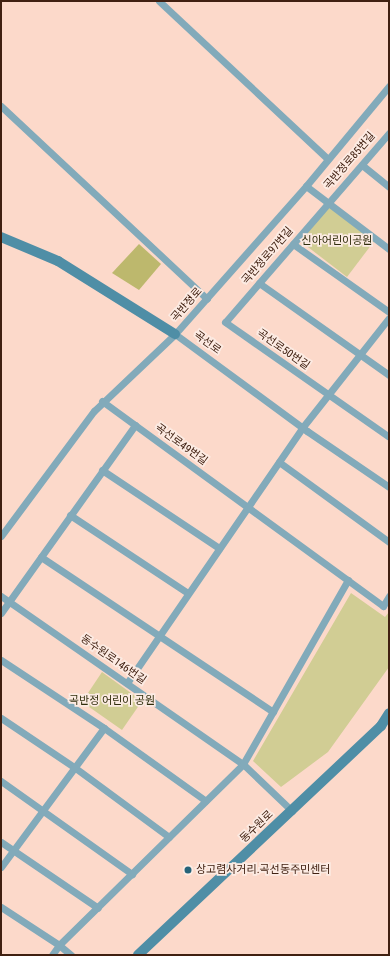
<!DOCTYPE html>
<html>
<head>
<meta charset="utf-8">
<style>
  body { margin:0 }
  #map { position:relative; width:390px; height:956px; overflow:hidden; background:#fcd9ca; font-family:"Roboto Condensed","Noto Sans KR",sans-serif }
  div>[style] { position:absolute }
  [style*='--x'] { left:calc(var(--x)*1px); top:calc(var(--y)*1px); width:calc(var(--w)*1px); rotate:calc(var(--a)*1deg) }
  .green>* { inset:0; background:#d1cd94 }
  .forest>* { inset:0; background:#bdb86d }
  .minor>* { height:7px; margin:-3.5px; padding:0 3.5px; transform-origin:3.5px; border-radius:3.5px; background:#82aaba }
  .secondary>* { height:10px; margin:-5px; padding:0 5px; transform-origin:5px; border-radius:5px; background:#4f8ea6 }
  .dots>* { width:11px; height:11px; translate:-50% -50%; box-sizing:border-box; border:2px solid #fcebe3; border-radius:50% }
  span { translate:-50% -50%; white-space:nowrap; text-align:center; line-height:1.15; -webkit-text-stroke:3.5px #fcebe3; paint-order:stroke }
  .street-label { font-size:11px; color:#402011 }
  .park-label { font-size:11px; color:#312e0c }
  .poi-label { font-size:11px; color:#402011 }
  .left { translate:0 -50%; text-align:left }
  .frame { position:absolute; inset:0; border:2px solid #402011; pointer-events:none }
</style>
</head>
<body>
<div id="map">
  <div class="green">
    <div style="clip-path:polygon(327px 208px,333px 208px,375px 240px,347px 277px,304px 244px,303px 239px)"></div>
    <div style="clip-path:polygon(351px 593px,385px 617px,389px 612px,389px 667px,328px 752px,281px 787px,253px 761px)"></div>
    <div style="clip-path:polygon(102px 672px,142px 701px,122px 730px,82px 702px)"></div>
  </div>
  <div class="forest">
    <div style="clip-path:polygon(139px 244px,161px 264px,139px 290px,112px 273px)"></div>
  </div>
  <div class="minor">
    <div style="--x:159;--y:1;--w:231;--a:43.1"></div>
    <div style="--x:1;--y:106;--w:282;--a:43.1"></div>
    <div style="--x:389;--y:133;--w:250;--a:130.9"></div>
    <div style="--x:225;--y:322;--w:200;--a:35"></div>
    <div style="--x:362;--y:165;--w:35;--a:39"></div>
    <div style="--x:306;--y:186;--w:104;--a:37.2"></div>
    <div style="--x:293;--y:244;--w:118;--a:35.3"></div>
    <div style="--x:259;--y:283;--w:159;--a:35.3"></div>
    <div style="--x:175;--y:334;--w:164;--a:36.3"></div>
    <div style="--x:307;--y:431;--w:99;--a:34.3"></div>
    <div style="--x:102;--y:401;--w:348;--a:36.1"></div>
    <div style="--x:383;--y:606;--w:12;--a:-59"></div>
    <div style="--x:279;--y:462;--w:136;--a:36"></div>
    <div style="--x:102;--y:470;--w:141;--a:33.7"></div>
    <div style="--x:70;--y:515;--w:141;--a:33.5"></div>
    <div style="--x:1;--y:536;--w:156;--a:-53.4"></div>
    <div style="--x:94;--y:411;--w:112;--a:-43.5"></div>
    <div style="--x:175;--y:334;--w:198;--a:-48.5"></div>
    <div style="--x:306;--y:186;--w:130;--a:-50.3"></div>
    <div style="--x:41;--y:557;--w:279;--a:33.7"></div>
    <div style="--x:1;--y:596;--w:295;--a:34.8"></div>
    <div style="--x:243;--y:764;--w:68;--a:43.8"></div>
    <div style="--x:1;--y:613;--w:231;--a:-54.5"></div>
    <div style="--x:1;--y:660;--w:123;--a:33.4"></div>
    <div style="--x:104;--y:728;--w:125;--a:35.6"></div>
    <div style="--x:127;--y:683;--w:309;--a:-55.5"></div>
    <div style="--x:302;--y:428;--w:140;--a:-51.7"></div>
    <div style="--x:1;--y:718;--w:88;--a:33.9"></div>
    <div style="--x:74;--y:767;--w:118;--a:36.4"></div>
    <div style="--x:1;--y:781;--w:161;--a:35.4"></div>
    <div style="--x:1;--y:842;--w:117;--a:34.2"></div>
    <div style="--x:1;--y:867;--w:173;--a:-53.5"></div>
    <div style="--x:1;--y:907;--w:69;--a:33.2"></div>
    <div style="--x:59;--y:945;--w:258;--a:-44.5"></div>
    <div style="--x:243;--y:764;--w:212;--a:-60.3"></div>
    <div style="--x:52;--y:955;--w:12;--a:-55"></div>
    <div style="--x:59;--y:945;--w:16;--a:40"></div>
  </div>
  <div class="secondary">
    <div style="--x:1;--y:237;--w:62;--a:22.8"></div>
    <div style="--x:58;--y:261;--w:138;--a:32"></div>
    <div style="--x:138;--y:955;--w:334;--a:-43.3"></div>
    <div style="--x:381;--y:726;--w:15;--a:-58"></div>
  </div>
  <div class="dots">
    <div style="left:188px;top:870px;background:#256379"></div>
  </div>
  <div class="street-label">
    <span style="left:350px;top:161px;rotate:-49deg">곡반정로85번길</span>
    <span style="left:268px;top:256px;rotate:-49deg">곡반정로97번길</span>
    <span style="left:187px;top:305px;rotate:-49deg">곡반정로</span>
    <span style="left:207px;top:343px;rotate:36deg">곡선로</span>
    <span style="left:283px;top:350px;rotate:35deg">곡선로50번길</span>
    <span style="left:181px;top:445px;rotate:36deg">곡선로49번길</span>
    <span style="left:113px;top:660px;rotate:35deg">동수원로146번길</span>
    <span style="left:257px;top:827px;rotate:-44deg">동수원로</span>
  </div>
  <div class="park-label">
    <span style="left:337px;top:241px">신아어린이공원</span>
    <span style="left:112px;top:701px">곡반정 어린이 공원</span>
  </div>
  <div class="poi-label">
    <span class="left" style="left:196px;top:870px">상고렴사거리.곡선동주민센터</span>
  </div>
  <div class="frame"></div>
</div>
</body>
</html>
